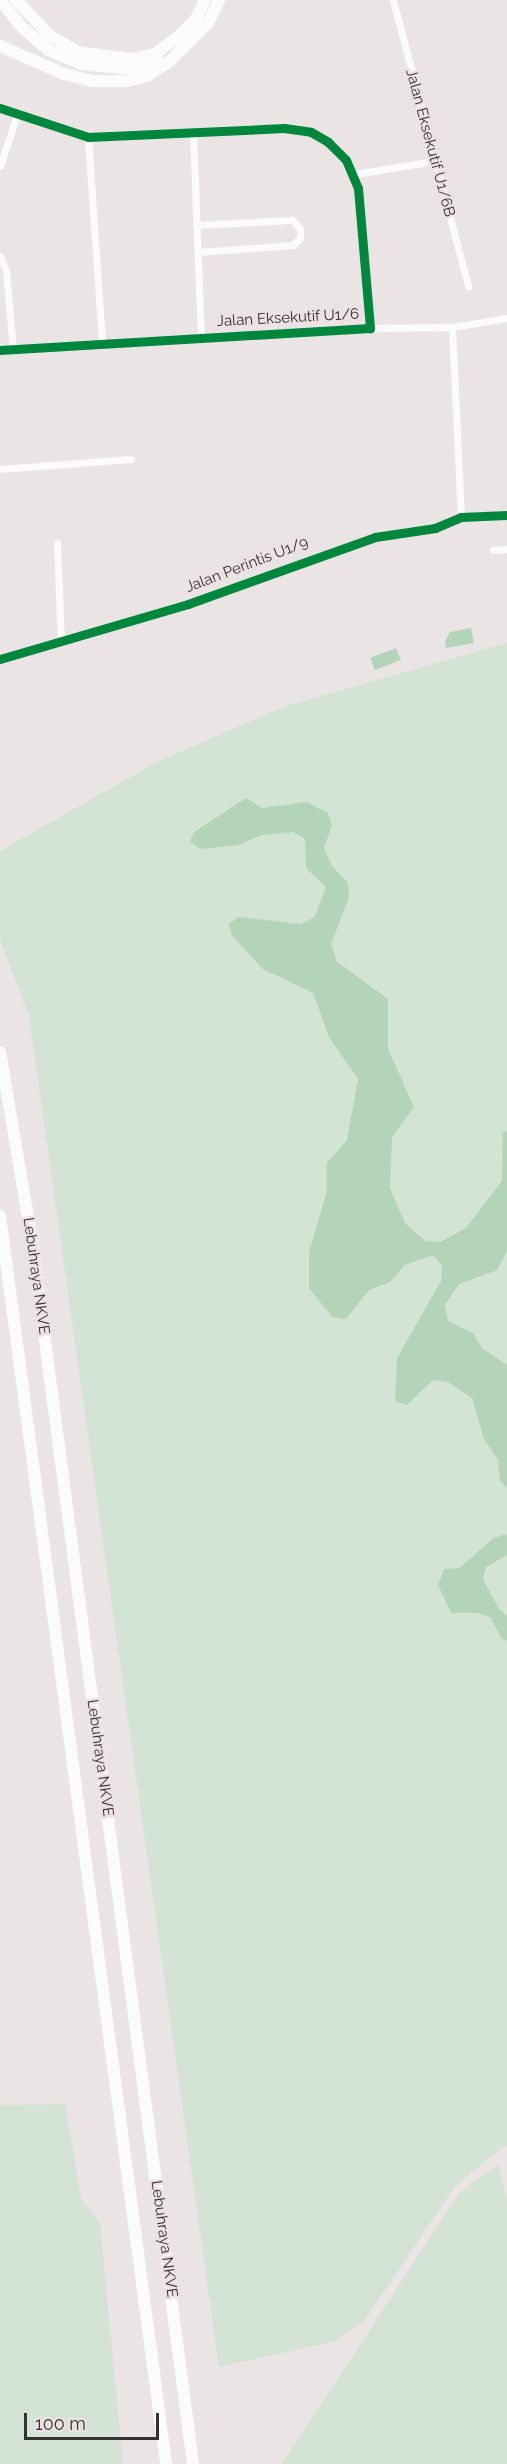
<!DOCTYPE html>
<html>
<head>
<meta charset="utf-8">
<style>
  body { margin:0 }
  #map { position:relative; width:507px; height:2464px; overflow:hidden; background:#ebe4e5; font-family:Raleway,sans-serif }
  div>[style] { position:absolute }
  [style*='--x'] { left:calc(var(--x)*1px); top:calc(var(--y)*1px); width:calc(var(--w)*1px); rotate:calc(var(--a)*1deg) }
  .green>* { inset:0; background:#d3e3d4 }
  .water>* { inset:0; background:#b4d4ba }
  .street>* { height:7px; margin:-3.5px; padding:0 3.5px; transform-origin:3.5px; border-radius:3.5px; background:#fcfbfb }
  .highway>* { height:12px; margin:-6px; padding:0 6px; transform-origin:6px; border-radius:6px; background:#fcfbfb }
  .cycleway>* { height:9px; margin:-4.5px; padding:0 4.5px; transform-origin:4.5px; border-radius:4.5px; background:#00873e }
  span { translate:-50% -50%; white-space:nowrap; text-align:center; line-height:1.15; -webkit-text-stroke:5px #eee1e2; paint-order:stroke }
  .street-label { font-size:15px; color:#353031 }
  .scale { position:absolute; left:24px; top:2413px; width:135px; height:27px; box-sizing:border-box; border:3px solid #353031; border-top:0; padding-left:8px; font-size:18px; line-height:21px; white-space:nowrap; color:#353031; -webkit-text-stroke:4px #eee1e2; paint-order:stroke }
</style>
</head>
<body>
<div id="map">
  <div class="green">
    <div style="clip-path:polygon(507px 643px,507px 2144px,455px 2186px,365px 2320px,336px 2341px,219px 2367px,29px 1016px,0 939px,0 851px,157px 762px,283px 707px)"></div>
    <div style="clip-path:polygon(65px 2104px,81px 2198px,100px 2223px,123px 2464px,0 2464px,0 2105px)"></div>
    <div style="clip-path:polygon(498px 2165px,507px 2201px,507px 2464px,282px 2464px,460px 2192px)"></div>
  </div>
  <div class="water">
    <div style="clip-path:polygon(471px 628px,474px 643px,446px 648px,445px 641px,450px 632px)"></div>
    <div style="clip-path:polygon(396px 648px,401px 660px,375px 670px,370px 658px)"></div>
    <div style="clip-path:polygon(246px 798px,262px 808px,307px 802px,328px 813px,332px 826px,324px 848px,332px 866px,348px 883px,349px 897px,331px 944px,337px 962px,388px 999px,388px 1049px,414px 1107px,392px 1137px,390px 1188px,405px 1223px,425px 1241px,440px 1242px,466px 1228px,502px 1181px,503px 1132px,507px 1131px,507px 1251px,497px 1270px,459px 1284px,445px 1305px,448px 1321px,473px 1333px,482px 1348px,507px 1365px,507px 1489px,500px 1480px,498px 1460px,484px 1439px,472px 1398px,448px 1382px,433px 1380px,407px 1405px,395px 1401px,397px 1358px,441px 1281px,442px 1266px,433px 1255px,405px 1265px,390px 1282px,369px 1290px,346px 1319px,332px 1317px,309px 1288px,309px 1252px,327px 1191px,327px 1163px,347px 1140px,358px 1079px,329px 1037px,313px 993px,263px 969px,232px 936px,229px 924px,238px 917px,301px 924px,315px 917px,326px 887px,306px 868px,305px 839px,293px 832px,262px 835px,238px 845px,201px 849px,190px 842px,194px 832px)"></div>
    <div style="clip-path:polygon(507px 1534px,507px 1555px,486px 1567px,483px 1579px,499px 1609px,507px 1616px,507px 1641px,501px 1638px,491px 1618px,478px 1613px,451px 1613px,438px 1585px,444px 1569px,460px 1568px,493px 1538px)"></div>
  </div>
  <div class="street">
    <div style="--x:393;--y:0;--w:296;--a:75.3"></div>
    <div style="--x:0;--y:108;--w:93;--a:18.2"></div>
    <div style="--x:88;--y:137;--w:196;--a:-2.6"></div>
    <div style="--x:284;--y:128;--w:27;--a:8"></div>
    <div style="--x:311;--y:132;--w:20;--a:30"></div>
    <div style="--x:328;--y:142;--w:25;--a:45"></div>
    <div style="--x:346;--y:160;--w:30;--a:67"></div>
    <div style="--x:358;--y:188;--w:141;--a:85.1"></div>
    <div style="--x:370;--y:328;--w:371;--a:176.6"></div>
    <div style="--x:193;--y:132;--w:206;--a:87.8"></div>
    <div style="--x:88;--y:137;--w:208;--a:86.1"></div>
    <div style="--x:0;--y:166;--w:54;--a:-71.6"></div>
    <div style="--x:355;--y:174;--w:80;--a:-9.3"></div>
    <div style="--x:196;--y:225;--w:96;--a:-3"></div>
    <div style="--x:292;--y:220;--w:12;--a:48"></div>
    <div style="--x:300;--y:229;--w:9;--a:90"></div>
    <div style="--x:300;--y:238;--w:10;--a:135"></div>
    <div style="--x:293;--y:245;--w:95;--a:175.8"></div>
    <div style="--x:0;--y:256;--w:16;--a:68"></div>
    <div style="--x:6;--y:271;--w:78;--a:84.9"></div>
    <div style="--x:452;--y:327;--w:190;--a:87.3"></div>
    <div style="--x:370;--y:328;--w:82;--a:-0.7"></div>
    <div style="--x:452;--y:327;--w:56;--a:-9.3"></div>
    <div style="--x:0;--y:469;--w:131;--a:-4.4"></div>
    <div style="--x:57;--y:543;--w:98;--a:87.7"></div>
    <div style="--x:493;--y:550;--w:14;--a:-4"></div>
    <div style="--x:0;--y:659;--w:196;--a:-16.3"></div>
    <div style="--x:188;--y:604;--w:199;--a:-19.7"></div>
    <div style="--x:375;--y:537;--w:61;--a:-8.5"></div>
    <div style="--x:435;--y:528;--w:28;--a:-23"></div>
    <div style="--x:461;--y:517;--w:46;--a:-2.5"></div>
  </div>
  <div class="highway">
    <div style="--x:0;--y:0;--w:36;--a:51"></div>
    <div style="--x:23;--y:28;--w:33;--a:41"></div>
    <div style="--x:48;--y:50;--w:36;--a:23"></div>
    <div style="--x:81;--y:64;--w:51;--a:5.6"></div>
    <div style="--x:132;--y:69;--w:30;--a:-12"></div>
    <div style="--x:16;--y:0;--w:48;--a:46.7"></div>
    <div style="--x:49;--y:35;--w:33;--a:31"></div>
    <div style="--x:77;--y:52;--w:54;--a:7.4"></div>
    <div style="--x:131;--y:59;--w:25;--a:-12"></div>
    <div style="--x:155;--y:54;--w:30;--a:-37"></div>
    <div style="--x:179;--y:36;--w:24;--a:-45"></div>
    <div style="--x:196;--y:19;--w:21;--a:-65"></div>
    <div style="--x:0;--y:46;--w:70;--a:23.6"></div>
    <div style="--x:64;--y:74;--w:29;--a:14"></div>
    <div style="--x:92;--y:81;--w:35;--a:0"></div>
    <div style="--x:127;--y:81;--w:21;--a:-14"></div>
    <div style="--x:147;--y:76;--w:27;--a:-33"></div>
    <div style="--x:170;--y:61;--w:54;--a:-45"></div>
    <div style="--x:208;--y:23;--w:25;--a:-64"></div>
    <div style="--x:0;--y:1052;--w:193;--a:80.4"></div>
    <div style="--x:32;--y:1242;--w:1233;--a:82.49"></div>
    <div style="--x:0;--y:1216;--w:1259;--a:82.42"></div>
  </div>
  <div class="cycleway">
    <div style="--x:0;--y:108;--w:93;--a:18.2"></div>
    <div style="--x:88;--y:137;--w:196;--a:-2.6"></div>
    <div style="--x:284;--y:128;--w:27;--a:8"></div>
    <div style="--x:311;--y:132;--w:20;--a:30"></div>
    <div style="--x:328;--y:142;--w:25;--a:45"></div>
    <div style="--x:346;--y:160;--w:30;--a:67"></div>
    <div style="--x:358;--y:188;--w:141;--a:85.1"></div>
    <div style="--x:370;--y:328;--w:371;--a:176.6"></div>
    <div style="--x:0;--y:659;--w:196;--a:-16.3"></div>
    <div style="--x:188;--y:604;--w:199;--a:-19.7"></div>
    <div style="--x:375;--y:537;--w:61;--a:-8.5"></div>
    <div style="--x:435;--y:528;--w:28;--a:-23"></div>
    <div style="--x:461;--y:517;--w:46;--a:-2.5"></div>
  </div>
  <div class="street-label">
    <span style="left:430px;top:143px;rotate:75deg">Jalan Eksekutif U1/6B</span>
    <span style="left:288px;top:318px;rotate:-3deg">Jalan Eksekutif U1/6</span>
    <span style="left:247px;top:565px;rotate:-21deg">Jalan Perintis U1/9</span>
    <span style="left:36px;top:1276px;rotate:82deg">Lebuhraya NKVE</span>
    <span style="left:100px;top:1758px;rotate:82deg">Lebuhraya NKVE</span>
    <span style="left:164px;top:2239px;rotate:82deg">Lebuhraya NKVE</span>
  </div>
  <div class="scale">100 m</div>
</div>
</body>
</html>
